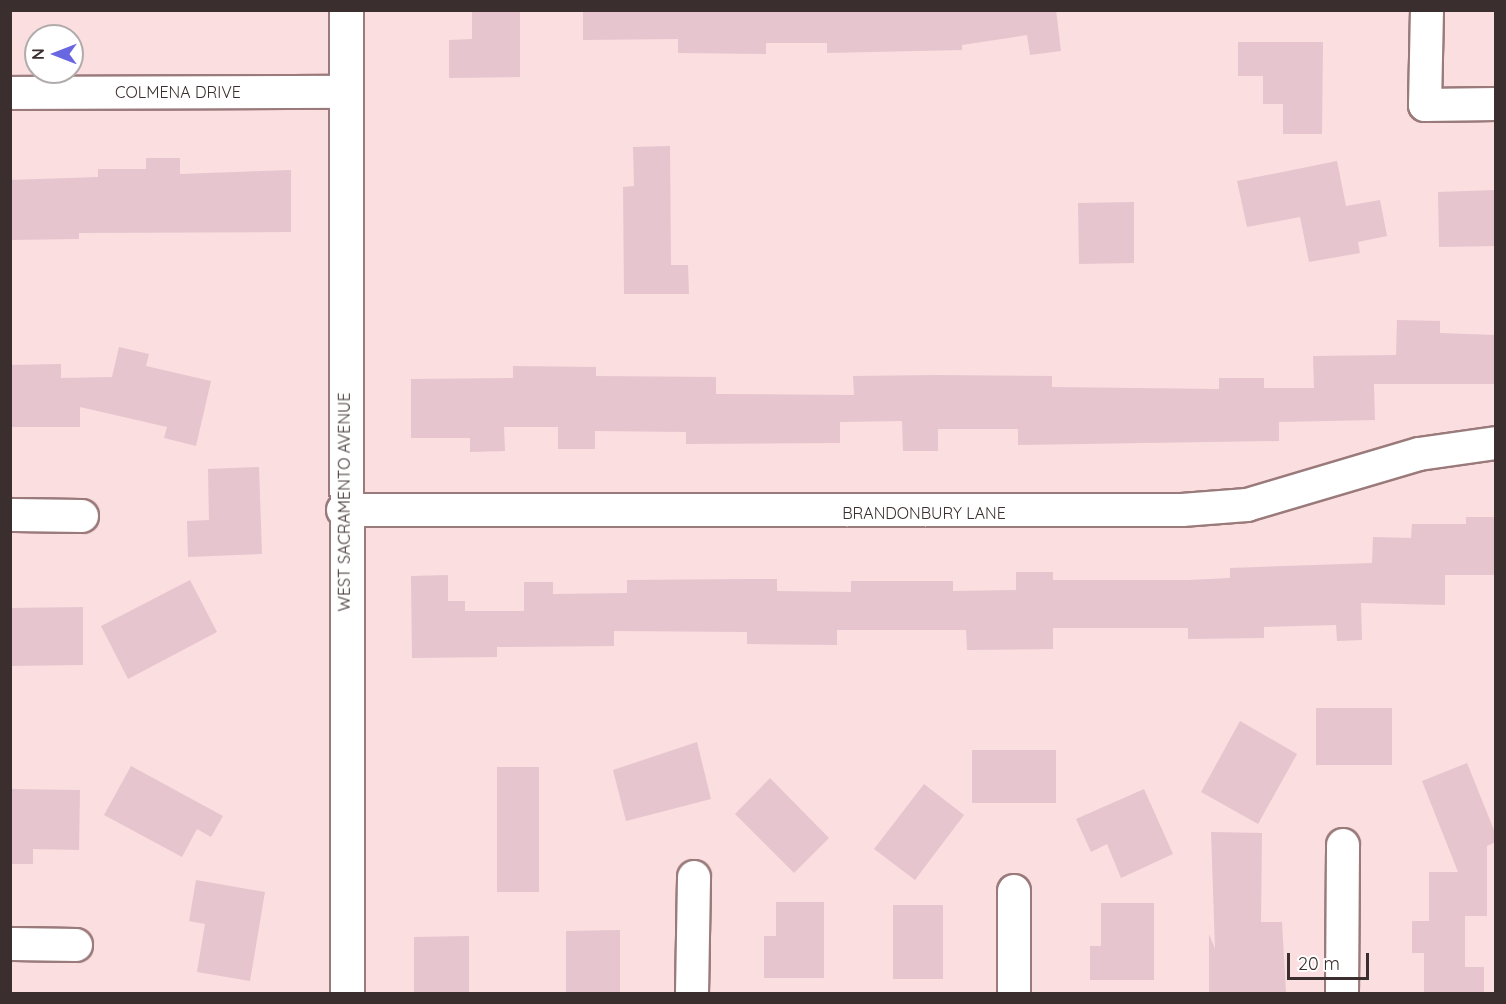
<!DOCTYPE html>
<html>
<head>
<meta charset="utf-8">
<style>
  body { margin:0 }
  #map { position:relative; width:1506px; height:1004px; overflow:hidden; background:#fbdedf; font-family:Quicksand,sans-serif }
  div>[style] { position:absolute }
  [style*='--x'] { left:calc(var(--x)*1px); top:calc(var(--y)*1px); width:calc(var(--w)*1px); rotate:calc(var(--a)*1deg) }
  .building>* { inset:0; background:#e6c5cf }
  .roads { filter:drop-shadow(2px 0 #9a7a7b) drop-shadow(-2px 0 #9a7a7b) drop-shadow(0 2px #9a7a7b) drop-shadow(0 -2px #9a7a7b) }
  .minor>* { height:32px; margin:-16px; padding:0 16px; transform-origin:16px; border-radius:16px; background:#fff }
  .tertiary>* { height:33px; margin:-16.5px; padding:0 16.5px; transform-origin:16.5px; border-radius:16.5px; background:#fff }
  span { translate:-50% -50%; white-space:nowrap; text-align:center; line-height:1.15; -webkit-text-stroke:5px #fff; paint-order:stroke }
  .street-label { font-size:16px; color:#3b2e2e }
  .frame { position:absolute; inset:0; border:12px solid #3b2e2e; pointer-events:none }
  .north { position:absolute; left:24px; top:24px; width:60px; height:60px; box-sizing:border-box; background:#fff; border:2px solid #b1abab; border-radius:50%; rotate:270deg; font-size:16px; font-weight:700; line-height:24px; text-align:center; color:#3b2e2e }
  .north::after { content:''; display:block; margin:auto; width:21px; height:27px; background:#6867e1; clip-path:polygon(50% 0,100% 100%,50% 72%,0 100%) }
  .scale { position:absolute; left:1287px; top:953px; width:82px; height:27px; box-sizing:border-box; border:3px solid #3b2e2e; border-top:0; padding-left:8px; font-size:18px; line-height:21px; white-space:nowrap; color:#3b2e2e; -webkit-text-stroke:4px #fff; paint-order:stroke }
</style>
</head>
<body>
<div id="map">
  <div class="building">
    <div style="clip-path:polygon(472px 10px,520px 10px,520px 77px,449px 78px,449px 40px,472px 39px)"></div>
    <div style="clip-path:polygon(583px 10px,1056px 10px,1061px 51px,1030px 55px,1027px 35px,962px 45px,962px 50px,827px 53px,827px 43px,766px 43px,766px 54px,678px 53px,678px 39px,583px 40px)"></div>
    <div style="clip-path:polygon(1238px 42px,1323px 42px,1322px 134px,1283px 134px,1283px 104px,1263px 104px,1263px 76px,1238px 76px)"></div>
    <div style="clip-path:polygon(670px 146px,671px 265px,688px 265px,689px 294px,624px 294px,623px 187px,634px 186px,633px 147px)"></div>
    <div style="clip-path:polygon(146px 158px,180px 158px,180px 174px,291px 170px,291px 232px,79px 233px,79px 239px,10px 240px,10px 180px,98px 177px,98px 169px,146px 169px)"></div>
    <div style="clip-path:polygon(1337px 161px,1346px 206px,1380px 200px,1387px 236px,1358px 242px,1360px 253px,1309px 262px,1300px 217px,1247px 227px,1237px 181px)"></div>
    <div style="clip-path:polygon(1496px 190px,1496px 246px,1439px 247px,1438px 192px)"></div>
    <div style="clip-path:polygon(1134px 202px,1134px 263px,1079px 264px,1078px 203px)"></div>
    <div style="clip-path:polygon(1397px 320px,1440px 321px,1440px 333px,1496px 335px,1496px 384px,1374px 384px,1375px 420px,1279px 422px,1279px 441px,1018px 445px,1018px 429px,938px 429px,938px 451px,903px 451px,902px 421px,840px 422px,840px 443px,686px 444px,686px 432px,595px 431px,595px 449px,558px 449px,558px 427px,504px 427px,505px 451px,470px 452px,470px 438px,411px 438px,411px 379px,513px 378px,513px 366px,596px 367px,596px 376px,716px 377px,716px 394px,854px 395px,853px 376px,937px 375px,1052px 376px,1052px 387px,1219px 389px,1219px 378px,1264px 378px,1264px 388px,1314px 388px,1313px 356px,1396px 355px)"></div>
    <div style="clip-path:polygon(119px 347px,149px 354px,146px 366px,211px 381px,196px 446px,164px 438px,167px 427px,80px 407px,80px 427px,10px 427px,10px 365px,61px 364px,61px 378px,112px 377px)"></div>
    <div style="clip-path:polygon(259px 467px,262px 554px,188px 557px,187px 521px,209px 520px,208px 469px)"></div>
    <div style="clip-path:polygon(1466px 517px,1496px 517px,1496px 575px,1445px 575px,1445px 605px,1361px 603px,1362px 640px,1337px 641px,1336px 625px,1264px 627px,1264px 638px,1188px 639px,1188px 628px,1053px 628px,1053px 649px,967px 650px,966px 630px,837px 630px,837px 645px,747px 644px,747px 632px,614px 631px,614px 646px,497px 647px,497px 657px,412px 658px,411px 576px,448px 575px,448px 601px,465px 601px,465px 611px,524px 611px,524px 582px,553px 582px,553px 594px,627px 593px,627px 580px,748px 579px,777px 579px,777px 591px,851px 592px,851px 581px,953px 581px,953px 591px,1016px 590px,1016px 572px,1053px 572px,1053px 580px,1188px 580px,1230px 578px,1230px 568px,1372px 563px,1373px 537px,1411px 538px,1412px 524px,1466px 524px)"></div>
    <div style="clip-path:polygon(190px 580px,217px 632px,128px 679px,101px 626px)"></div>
    <div style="clip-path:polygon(83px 607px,83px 665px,10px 666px,10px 608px)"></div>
    <div style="clip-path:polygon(1316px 708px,1392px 708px,1392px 765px,1316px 765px)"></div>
    <div style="clip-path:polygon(1240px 721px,1297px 754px,1258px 824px,1201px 792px)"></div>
    <div style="clip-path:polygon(697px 742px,711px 799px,626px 821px,613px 770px)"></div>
    <div style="clip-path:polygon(972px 750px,1056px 750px,1056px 803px,972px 803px)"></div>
    <div style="clip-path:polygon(1467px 763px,1496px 835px,1496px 842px,1487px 846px,1487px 916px,1465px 916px,1465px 967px,1484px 967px,1484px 993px,1424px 993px,1424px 953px,1412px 953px,1412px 921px,1429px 921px,1429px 872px,1458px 872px,1422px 781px)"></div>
    <div style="clip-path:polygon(131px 766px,223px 816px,211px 837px,197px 829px,182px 857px,104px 815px)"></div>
    <div style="clip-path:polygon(497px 767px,539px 767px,539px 892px,497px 892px)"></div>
    <div style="clip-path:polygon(770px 778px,829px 838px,794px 873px,735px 814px)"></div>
    <div style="clip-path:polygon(924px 784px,964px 815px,915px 880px,874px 849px)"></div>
    <div style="clip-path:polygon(10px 789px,80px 790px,79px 850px,33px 849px,33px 864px,10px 864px)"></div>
    <div style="clip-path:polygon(1144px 789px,1173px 854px,1121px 878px,1107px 844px,1091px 852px,1076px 819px)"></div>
    <div style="clip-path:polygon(1211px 832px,1262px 833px,1261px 922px,1282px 922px,1286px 993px,1209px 993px,1209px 934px,1215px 949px)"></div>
    <div style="clip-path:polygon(196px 880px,265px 892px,250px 981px,197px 972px,205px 924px,189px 921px)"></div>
    <div style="clip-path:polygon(776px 902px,824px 902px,824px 978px,764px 978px,764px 936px,776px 936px)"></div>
    <div style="clip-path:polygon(1101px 903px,1154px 903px,1154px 980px,1090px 980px,1090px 946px,1101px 946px)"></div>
    <div style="clip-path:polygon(893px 905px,943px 905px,943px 979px,893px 979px)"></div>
    <div style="clip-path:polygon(620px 930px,620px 993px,566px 993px,566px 931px)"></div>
    <div style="clip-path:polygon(469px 936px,469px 993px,414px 993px,414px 937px)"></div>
  </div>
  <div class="roads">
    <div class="minor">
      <div style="--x:1427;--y:10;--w:95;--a:91.2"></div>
      <div style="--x:1425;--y:105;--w:71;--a:-0.8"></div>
      <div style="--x:10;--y:93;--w:336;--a:-0.2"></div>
      <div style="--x:343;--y:510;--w:839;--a:0"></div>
      <div style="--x:1182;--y:510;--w:65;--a:-4.4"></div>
      <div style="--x:1247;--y:505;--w:179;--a:-16.5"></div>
      <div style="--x:1419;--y:454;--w:78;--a:-8.1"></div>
      <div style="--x:10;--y:515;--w:72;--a:0.8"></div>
      <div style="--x:1014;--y:891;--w:103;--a:90"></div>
      <div style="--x:10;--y:944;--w:66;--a:0.9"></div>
      <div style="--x:692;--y:994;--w:117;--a:-89"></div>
      <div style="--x:1342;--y:994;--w:149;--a:-89.6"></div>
    </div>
    <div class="tertiary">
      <div style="--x:346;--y:10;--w:984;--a:89.94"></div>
    </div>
  </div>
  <div class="street-label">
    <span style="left:178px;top:92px">COLMENA DRIVE</span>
    <span style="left:344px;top:502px;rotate:-90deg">WEST SACRAMENTO AVENUE</span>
    <span style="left:924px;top:513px">BRANDONBURY LANE</span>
  </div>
  <div class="frame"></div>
  <div class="north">N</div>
  <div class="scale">20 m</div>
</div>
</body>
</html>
